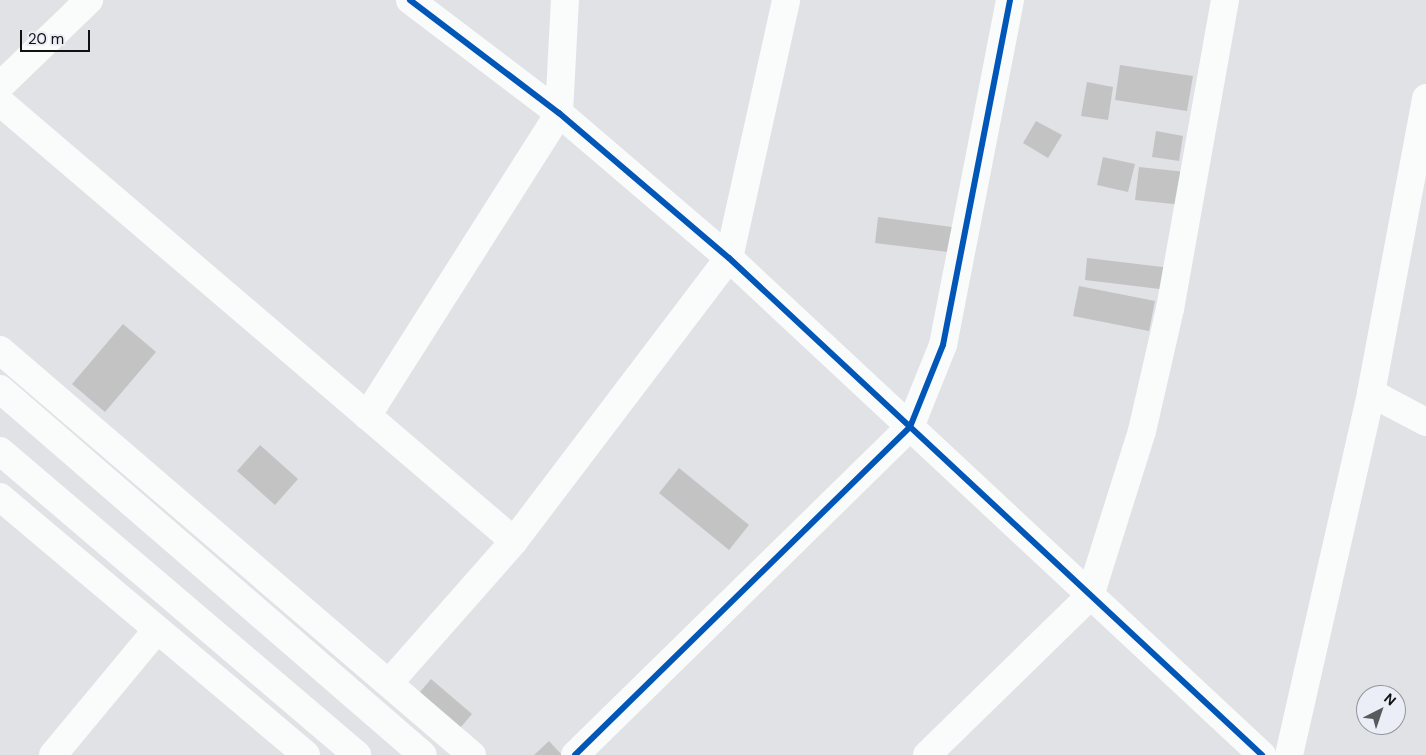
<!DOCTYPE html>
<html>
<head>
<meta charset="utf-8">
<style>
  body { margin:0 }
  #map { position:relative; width:1426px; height:755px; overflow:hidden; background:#e0e2e6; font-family:"DM Sans",sans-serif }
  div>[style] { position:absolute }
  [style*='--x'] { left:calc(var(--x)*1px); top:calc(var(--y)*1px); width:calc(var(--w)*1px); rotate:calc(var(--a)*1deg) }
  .building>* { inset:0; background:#c4c3c4 }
  .minor>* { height:28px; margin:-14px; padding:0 14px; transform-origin:14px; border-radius:14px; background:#fafbfb }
  .cycleway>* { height:6px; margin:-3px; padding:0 3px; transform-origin:3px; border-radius:3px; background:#0057b8 }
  span { translate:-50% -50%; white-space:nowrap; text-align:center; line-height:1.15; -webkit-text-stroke:4px #ebeef6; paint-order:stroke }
  .north { position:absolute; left:1356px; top:685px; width:50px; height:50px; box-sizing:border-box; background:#ebeef6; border:1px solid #93969b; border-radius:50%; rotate:41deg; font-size:14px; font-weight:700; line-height:20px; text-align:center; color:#101113 }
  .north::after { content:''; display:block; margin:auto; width:18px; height:22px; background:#595a5d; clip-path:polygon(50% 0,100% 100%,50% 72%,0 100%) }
  .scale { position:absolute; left:20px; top:30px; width:70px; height:22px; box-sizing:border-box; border:2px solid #101113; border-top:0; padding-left:6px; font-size:15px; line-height:18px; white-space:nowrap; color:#101113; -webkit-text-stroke:4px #ebeef6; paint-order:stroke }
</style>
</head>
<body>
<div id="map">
  <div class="building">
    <div style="clip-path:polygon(1120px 65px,1193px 76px,1187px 111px,1115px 100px)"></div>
    <div style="clip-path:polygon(1087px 82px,1113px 87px,1108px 120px,1081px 116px)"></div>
    <div style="clip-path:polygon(1036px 121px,1062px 135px,1048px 158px,1023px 143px)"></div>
    <div style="clip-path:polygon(1156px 131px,1183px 136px,1179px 161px,1152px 157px)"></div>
    <div style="clip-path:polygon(1103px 157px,1135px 164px,1128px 192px,1097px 185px)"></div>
    <div style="clip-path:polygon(1139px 167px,1186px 172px,1183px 205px,1135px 200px)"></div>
    <div style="clip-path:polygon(878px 217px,959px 228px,956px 253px,875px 243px)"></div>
    <div style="clip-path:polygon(1087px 258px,1171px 268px,1168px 290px,1085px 280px)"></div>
    <div style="clip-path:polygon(1079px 286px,1155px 301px,1149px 331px,1073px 316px)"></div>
    <div style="clip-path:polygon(123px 324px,156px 352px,105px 412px,72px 384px)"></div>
    <div style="clip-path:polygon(260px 445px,298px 479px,275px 505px,237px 471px)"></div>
    <div style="clip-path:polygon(679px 468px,749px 525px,729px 550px,659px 493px)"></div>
    <div style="clip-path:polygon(431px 679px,472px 714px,455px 734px,414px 699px)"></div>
    <div style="clip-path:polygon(549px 741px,562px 755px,534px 755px)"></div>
  </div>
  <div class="minor">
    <div style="--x:410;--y:0;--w:187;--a:37.2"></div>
    <div style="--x:559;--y:113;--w:223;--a:40.5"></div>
    <div style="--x:729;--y:258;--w:729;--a:43"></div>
    <div style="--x:0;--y:86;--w:124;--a:-44"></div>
    <div style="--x:0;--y:102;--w:676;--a:40.5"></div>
    <div style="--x:0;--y:350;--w:622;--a:40.63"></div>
    <div style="--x:0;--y:389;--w:559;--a:40.87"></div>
    <div style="--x:1371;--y:393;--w:62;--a:27.8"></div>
    <div style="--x:367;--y:416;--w:359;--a:-57.6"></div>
    <div style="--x:559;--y:113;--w:113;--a:-87"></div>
    <div style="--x:0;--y:451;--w:469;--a:40.4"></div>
    <div style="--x:0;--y:497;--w:400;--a:40.1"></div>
    <div style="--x:389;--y:683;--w:189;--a:-48.6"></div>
    <div style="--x:514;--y:541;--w:355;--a:-52.8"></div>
    <div style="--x:729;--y:258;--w:264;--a:-77.5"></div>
    <div style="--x:53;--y:755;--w:161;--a:-50.3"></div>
    <div style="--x:575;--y:755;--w:469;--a:-44.4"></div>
    <div style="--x:910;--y:427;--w:88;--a:-68.1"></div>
    <div style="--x:943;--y:345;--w:351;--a:-79"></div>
    <div style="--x:927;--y:755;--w:228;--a:-44.3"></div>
    <div style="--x:1090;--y:596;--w:173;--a:-72.5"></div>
    <div style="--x:1142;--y:431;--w:125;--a:-77.1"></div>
    <div style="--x:1170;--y:309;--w:314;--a:-79.9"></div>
    <div style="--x:1289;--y:755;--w:371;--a:-77.2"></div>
    <div style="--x:1371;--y:393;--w:300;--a:-79.4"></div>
  </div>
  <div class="cycleway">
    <div style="--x:410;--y:0;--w:187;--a:37.2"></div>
    <div style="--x:559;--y:113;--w:223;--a:40.5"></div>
    <div style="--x:729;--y:258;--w:729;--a:43"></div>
    <div style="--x:575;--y:755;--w:469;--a:-44.4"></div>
    <div style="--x:910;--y:427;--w:88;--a:-68.1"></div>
    <div style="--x:943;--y:345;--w:351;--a:-79"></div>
  </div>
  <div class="north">N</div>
  <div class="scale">20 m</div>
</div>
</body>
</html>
